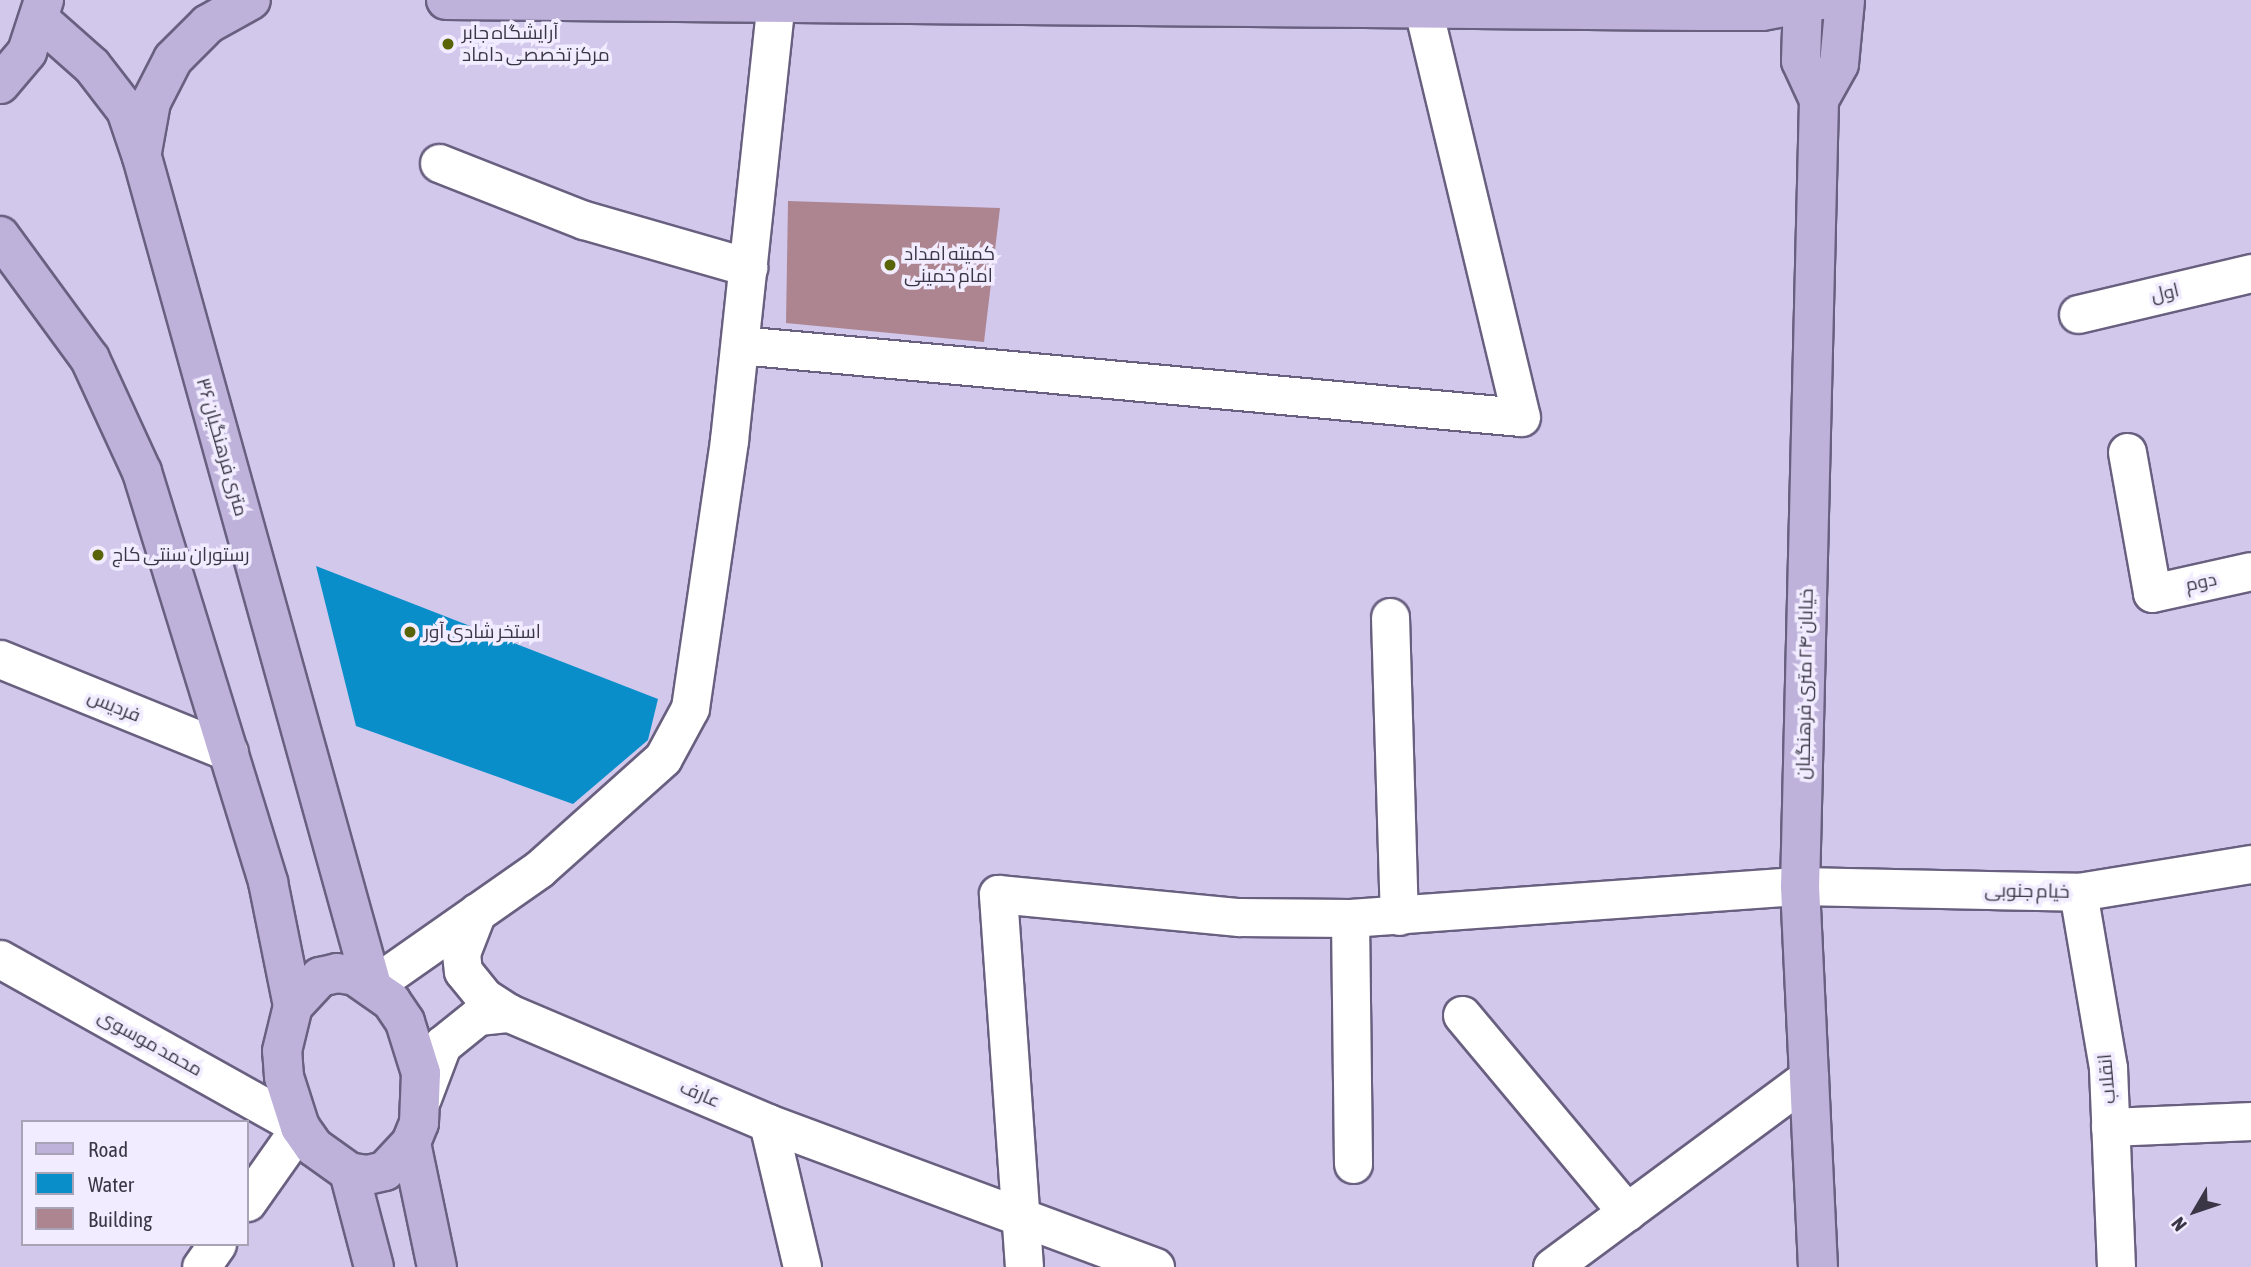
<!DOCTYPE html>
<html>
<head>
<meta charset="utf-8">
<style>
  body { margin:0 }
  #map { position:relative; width:2251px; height:1267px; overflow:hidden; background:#d2c8ec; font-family:"Asap Condensed",Cairo,sans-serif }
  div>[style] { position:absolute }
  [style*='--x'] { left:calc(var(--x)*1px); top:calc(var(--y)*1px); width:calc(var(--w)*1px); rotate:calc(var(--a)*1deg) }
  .water>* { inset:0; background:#0a8eca }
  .building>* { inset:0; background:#ac8591 }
  .roads { filter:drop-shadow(2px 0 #696080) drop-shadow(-2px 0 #696080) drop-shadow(0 2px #696080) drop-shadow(0 -2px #696080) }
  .minor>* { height:37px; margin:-18.5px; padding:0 18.5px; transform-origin:18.5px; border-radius:18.5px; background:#fff }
  .major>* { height:38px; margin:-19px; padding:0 19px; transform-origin:19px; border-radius:19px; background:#beb1da }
  .dots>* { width:19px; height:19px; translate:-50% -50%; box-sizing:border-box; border:4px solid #f1ecff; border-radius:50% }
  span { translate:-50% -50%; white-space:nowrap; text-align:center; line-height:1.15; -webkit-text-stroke:7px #f1ecff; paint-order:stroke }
  .poi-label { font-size:19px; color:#3a3645 }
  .left { translate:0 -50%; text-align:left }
  .street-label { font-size:19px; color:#3a3645 }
  .legend { position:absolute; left:21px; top:1120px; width:228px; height:126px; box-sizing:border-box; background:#f1ecff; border:2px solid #a8a3b5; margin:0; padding:9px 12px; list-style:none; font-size:21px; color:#3a3645 }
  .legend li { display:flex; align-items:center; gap:14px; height:35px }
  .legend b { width:35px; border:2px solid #a8a3b5 }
  .north { position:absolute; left:2160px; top:1176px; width:70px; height:70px; -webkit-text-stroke:5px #f1ecff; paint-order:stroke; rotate:231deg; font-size:19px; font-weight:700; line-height:28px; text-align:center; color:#3a3645 }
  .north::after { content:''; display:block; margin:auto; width:24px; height:32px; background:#3a3645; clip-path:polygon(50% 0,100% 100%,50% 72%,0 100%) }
</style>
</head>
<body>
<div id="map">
  <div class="water">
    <div style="clip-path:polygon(316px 566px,658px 699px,648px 740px,573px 804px,356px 726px)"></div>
  </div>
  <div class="building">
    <div style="clip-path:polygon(788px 201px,1000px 208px,984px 342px,786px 323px)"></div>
  </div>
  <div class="roads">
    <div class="minor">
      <div style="--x:439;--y:163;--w:156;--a:21.5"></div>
      <div style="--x:584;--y:220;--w:171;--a:16"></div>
      <div style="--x:2078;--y:314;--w:178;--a:-13.3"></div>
      <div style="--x:740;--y:345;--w:784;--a:5.27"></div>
      <div style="--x:1521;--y:417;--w:420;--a:-103.5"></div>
      <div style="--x:2127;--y:452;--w:143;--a:79.9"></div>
      <div style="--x:2152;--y:593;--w:101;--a:-12.5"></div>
      <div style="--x:1390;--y:617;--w:299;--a:88.3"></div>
      <div style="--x:0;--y:659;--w:247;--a:22.1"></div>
      <div style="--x:2078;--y:892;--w:179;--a:80.3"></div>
      <div style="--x:2108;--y:1068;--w:199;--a:87.7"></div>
      <div style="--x:477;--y:912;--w:44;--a:111.3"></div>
      <div style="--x:461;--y:953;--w:18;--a:84"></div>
      <div style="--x:463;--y:971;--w:33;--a:51"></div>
      <div style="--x:484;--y:997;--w:30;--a:33"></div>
      <div style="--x:1350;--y:918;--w:246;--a:89.3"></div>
      <div style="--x:0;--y:959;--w:344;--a:29.2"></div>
      <div style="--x:300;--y:1127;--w:92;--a:125.2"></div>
      <div style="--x:372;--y:986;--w:204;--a:-35"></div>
      <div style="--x:539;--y:869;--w:166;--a:-41.8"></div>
      <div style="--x:663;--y:758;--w:57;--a:-61.6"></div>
      <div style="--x:690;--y:708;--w:271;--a:-81.7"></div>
      <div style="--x:729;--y:440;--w:440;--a:-83.9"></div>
      <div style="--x:1462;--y:1015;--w:257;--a:50.1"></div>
      <div style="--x:422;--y:1098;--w:57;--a:-69.3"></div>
      <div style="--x:442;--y:1045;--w:46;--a:-38.9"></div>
      <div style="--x:478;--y:1016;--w:31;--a:-6"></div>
      <div style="--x:509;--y:1013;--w:281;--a:23"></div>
      <div style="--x:768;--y:1123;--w:413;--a:20.4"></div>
      <div style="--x:768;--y:1123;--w:148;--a:76.7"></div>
      <div style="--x:2110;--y:1127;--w:141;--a:-2.4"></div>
      <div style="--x:201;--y:1267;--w:28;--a:-55"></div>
      <div style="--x:1024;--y:1267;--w:374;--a:-94"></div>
      <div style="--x:998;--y:894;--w:242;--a:5.5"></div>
      <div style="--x:1239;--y:917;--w:111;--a:0.5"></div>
      <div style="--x:1350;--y:918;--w:451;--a:-4.1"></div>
      <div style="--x:1800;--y:886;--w:278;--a:1.2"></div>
      <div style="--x:2078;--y:892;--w:175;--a:-9.2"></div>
      <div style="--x:1552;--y:1267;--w:320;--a:-36.5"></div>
    </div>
    <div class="major">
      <div style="--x:446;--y:0;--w:1254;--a:0.5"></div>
      <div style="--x:1700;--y:11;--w:62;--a:0"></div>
      <div style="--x:1762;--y:11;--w:60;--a:-10.6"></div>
      <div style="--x:1803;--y:0;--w:61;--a:91.9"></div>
      <div style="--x:1801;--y:61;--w:43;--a:65.2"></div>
      <div style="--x:1819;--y:100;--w:786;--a:91.38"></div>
      <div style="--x:1800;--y:886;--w:381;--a:87.3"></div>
      <div style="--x:40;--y:20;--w:69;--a:41.5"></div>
      <div style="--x:92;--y:66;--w:56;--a:52.3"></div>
      <div style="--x:126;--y:110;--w:50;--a:71.2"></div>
      <div style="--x:142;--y:157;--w:860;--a:74.49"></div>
      <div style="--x:0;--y:84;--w:42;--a:-49.8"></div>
      <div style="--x:27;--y:52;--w:55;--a:-71.9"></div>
      <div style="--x:1819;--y:100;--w:41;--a:-60.9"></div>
      <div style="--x:1839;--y:64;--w:64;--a:-84.6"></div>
      <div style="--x:142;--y:152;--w:51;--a:-79.8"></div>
      <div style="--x:151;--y:102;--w:48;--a:-62.9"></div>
      <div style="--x:173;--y:59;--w:49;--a:-45"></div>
      <div style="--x:208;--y:24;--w:49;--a:-29.2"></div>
      <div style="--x:0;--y:236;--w:152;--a:53.8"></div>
      <div style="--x:90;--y:359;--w:124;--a:65.3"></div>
      <div style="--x:142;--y:472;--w:429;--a:72.9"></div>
      <div style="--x:268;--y:882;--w:126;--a:78.6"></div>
      <div style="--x:337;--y:973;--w:18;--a:9"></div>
      <div style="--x:355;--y:976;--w:44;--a:34.8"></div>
      <div style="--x:391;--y:1001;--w:25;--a:56"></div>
      <div style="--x:405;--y:1022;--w:53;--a:72.6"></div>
      <div style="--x:421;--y:1073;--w:50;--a:92.3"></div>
      <div style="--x:419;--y:1123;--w:22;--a:112"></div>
      <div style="--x:411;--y:1143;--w:38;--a:133"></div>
      <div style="--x:385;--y:1171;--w:18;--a:167"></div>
      <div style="--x:367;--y:1175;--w:18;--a:-171"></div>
      <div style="--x:349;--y:1172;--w:43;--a:-144.5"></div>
      <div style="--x:314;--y:1147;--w:24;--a:-125"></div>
      <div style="--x:300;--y:1127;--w:52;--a:-107.7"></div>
      <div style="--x:284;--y:1077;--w:26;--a:-94"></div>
      <div style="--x:282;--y:1051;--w:46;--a:-76.3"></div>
      <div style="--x:293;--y:1006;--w:40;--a:-47"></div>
      <div style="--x:320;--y:977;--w:17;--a:-13"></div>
      <div style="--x:411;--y:1143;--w:127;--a:78.2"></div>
      <div style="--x:349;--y:1172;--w:98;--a:75.3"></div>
    </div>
  </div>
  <div class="dots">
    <div style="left:448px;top:44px;background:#586407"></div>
    <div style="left:890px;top:265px;background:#586407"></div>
    <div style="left:98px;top:555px;background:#586407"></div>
    <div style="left:410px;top:632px;background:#586407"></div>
  </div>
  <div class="poi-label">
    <span class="left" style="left:462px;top:44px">آرایشگاه جابر<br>مرکز تخصصی داماد</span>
    <span class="left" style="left:904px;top:265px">کمیته امداد<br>امام خمینی</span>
    <span class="left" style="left:112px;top:555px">رستوران سنتی کاج</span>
    <span class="left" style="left:424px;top:632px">استخر شادی آور</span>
  </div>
  <div class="street-label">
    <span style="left:2165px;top:293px;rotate:-13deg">اول</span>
    <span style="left:222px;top:447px;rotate:74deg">۳۶ متری فرهنگیان</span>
    <span style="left:2201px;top:582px;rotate:-12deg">دوم</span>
    <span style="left:1805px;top:684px;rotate:-89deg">خیابان ۲۴ متری فرهنگیان</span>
    <span style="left:114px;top:706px;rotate:22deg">فردیس</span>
    <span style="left:2027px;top:891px;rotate:1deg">خیام جنوبی</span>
    <span style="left:150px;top:1043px;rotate:29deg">محمد موسوی</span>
    <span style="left:2107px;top:1079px;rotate:-95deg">انقلاب</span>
    <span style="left:700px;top:1094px;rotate:23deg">عارف</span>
  </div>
  <ul class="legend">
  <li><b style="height:9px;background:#beb1da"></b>Road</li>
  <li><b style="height:19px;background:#0a8eca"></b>Water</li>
  <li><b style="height:19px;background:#ac8591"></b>Building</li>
  </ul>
  <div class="north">N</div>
</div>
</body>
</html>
